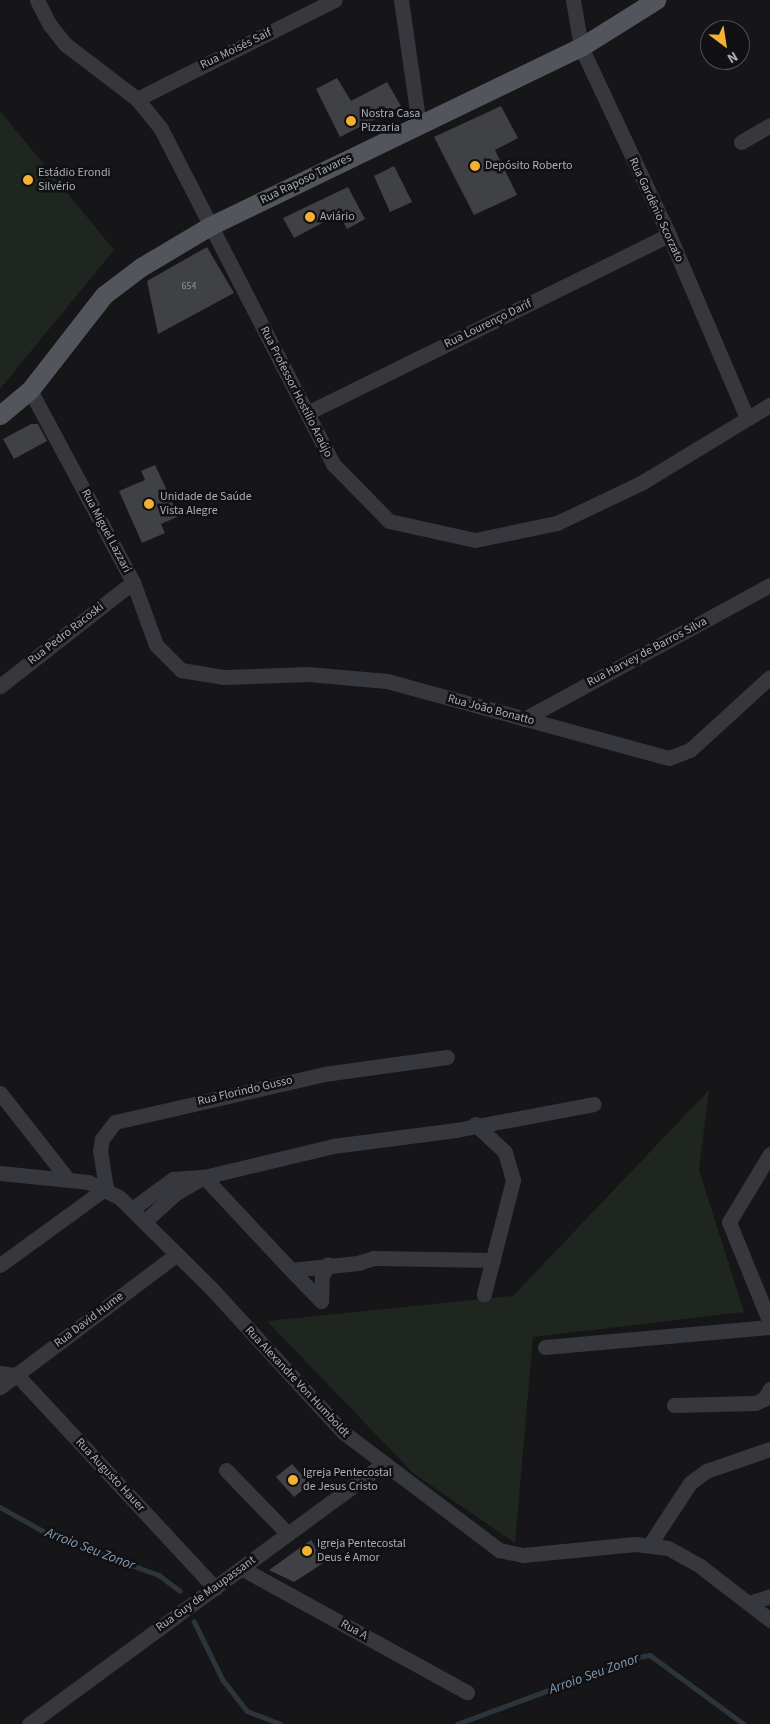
<!DOCTYPE html>
<html>
<head>
<meta charset="utf-8">
<style>
  body { margin:0 }
  #map { position:relative; width:770px; height:1724px; overflow:hidden; background:#161618; font-family:"Source Sans 3",sans-serif }
  div>[style] { position:absolute }
  [style*='--x'] { left:calc(var(--x)*1px); top:calc(var(--y)*1px); width:calc(var(--w)*1px); rotate:calc(var(--a)*1deg) }
  .green>* { inset:0; background:#1e261f }
  .stream>* { height:4.5px; margin:-2.25px; padding:0 2.25px; transform-origin:2.25px; border-radius:2.25px; background:#2c353c }
  .building>* { inset:0; background:#404145 }
  .minor>* { height:15px; margin:-7.5px; padding:0 7.5px; transform-origin:7.5px; border-radius:7.5px; background:#37383d }
  .major>* { height:19px; margin:-9.5px; padding:0 9.5px; transform-origin:9.5px; border-radius:9.5px; background:#53555c }
  .dots>* { width:14px; height:14px; translate:-50% -50%; box-sizing:border-box; border:2px solid #111113; border-radius:50% }
  span { translate:-50% -50%; white-space:nowrap; text-align:center; line-height:1.15; -webkit-text-stroke:5px #111113; paint-order:stroke }
  .number-label { font-size:10px; color:#8e929b }
  .number-label span { -webkit-text-stroke-width:0 }
  .street-label { font-size:12px; color:#a8adb8 }
  .poi-label { font-size:12px; color:#a8adb8 }
  .left { translate:0 -50%; text-align:left }
  .water-label { font-size:14px; color:#7f9bb3; font-style:italic }
  .north { position:absolute; left:700px; top:20px; width:50px; height:50px; box-sizing:border-box; background:#111113; border:1px solid #4d4f55; border-radius:50%; rotate:149deg; font-size:14px; font-weight:700; line-height:20px; text-align:center; color:#a8adb8 }
  .north::after { content:''; display:block; margin:auto; width:18px; height:22px; background:#f2b134; clip-path:polygon(50% 0,100% 100%,50% 72%,0 100%) }
</style>
</head>
<body>
<div id="map">
  <div class="green">
    <div style="clip-path:polygon(0 111px,114px 250px,0 389px)"></div>
    <div style="clip-path:polygon(709px 1090px,699px 1170px,744px 1312px,533px 1337px,515px 1543px,413px 1473px,267px 1321px,513px 1296px)"></div>
  </div>
  <div class="stream">
    <div style="--x:0;--y:1507;--w:57;--a:29.2"></div>
    <div style="--x:50;--y:1535;--w:116;--a:20.2"></div>
    <div style="--x:159;--y:1575;--w:26;--a:37"></div>
    <div style="--x:194;--y:1621;--w:66;--a:63.8"></div>
    <div style="--x:223;--y:1680;--w:39;--a:52"></div>
    <div style="--x:247;--y:1711;--w:36;--a:21"></div>
    <div style="--x:457;--y:1724;--w:193;--a:-20.3"></div>
    <div style="--x:638;--y:1657;--w:12;--a:-9"></div>
    <div style="--x:650;--y:1655;--w:117;--a:36.3"></div>
  </div>
  <div class="building">
    <div style="clip-path:polygon(337px 78px,351px 101px,387px 82px,401px 106px,340px 137px,316px 89px)"></div>
    <div style="clip-path:polygon(501px 106px,518px 138px,495px 150px,517px 195px,474px 215px,434px 137px)"></div>
    <div style="clip-path:polygon(394px 166px,412px 202px,390px 212px,374px 176px)"></div>
    <div style="clip-path:polygon(348px 187px,365px 219px,347px 229px,339px 214px,294px 238px,283px 218px)"></div>
    <div style="clip-path:polygon(207px 247px,234px 293px,158px 334px,147px 281px)"></div>
    <div style="clip-path:polygon(31px 424px,38px 424px,47px 441px,14px 459px,3px 439px)"></div>
    <div style="clip-path:polygon(155px 465px,179px 516px,161px 524px,165px 533px,142px 543px,119px 491px,145px 480px,141px 471px)"></div>
    <div style="clip-path:polygon(292px 1464px,310px 1484px,294px 1497px,276px 1477px)"></div>
    <div style="clip-path:polygon(311px 1540px,325px 1562px,294px 1582px,269px 1570px)"></div>
  </div>
  <div class="minor">
    <div style="--x:37;--y:0;--w:28;--a:63"></div>
    <div style="--x:50;--y:25;--w:24;--a:52"></div>
    <div style="--x:65;--y:44;--w:91;--a:37.4"></div>
    <div style="--x:137;--y:99;--w:38;--a:51"></div>
    <div style="--x:161;--y:129;--w:377;--a:62.8"></div>
    <div style="--x:333;--y:464;--w:80;--a:45.5"></div>
    <div style="--x:389;--y:521;--w:88;--a:12.5"></div>
    <div style="--x:475;--y:540;--w:84;--a:-11.7"></div>
    <div style="--x:557;--y:523;--w:93;--a:-25.5"></div>
    <div style="--x:641;--y:483;--w:151;--a:-31.2"></div>
    <div style="--x:401;--y:0;--w:126;--a:81.8"></div>
    <div style="--x:573;--y:0;--w:48;--a:80.3"></div>
    <div style="--x:581;--y:47;--w:208;--a:64.9"></div>
    <div style="--x:669;--y:235;--w:199;--a:66.9"></div>
    <div style="--x:137;--y:99;--w:221;--a:-26.6"></div>
    <div style="--x:741;--y:142;--w:34;--a:-30"></div>
    <div style="--x:30;--y:390;--w:218;--a:61.8"></div>
    <div style="--x:133;--y:582;--w:67;--a:69.9"></div>
    <div style="--x:156;--y:645;--w:35;--a:45"></div>
    <div style="--x:181;--y:670;--w:44;--a:9.2"></div>
    <div style="--x:224;--y:677;--w:84;--a:-2"></div>
    <div style="--x:308;--y:674;--w:79;--a:5.1"></div>
    <div style="--x:387;--y:681;--w:292;--a:15.3"></div>
    <div style="--x:669;--y:758;--w:22;--a:-21"></div>
    <div style="--x:690;--y:750;--w:108;--a:-42.4"></div>
    <div style="--x:307;--y:413;--w:403;--a:-26.2"></div>
    <div style="--x:0;--y:686;--w:169;--a:-38"></div>
    <div style="--x:524;--y:719;--w:280;--a:-28.6"></div>
    <div style="--x:0;--y:1093;--w:107;--a:51.8"></div>
    <div style="--x:475;--y:1124;--w:41;--a:43"></div>
    <div style="--x:505;--y:1152;--w:29;--a:74"></div>
    <div style="--x:513;--y:1180;--w:118;--a:104.3"></div>
    <div style="--x:770;--y:1154;--w:79;--a:121.1"></div>
    <div style="--x:729;--y:1222;--w:109;--a:67.9"></div>
    <div style="--x:0;--y:1173;--w:88;--a:5.8"></div>
    <div style="--x:88;--y:1182;--w:34;--a:26"></div>
    <div style="--x:119;--y:1197;--w:129;--a:44.7"></div>
    <div style="--x:211;--y:1288;--w:195;--a:47.5"></div>
    <div style="--x:343;--y:1432;--w:196;--a:37.1"></div>
    <div style="--x:499;--y:1550;--w:25;--a:12"></div>
    <div style="--x:523;--y:1555;--w:113;--a:-5.6"></div>
    <div style="--x:635;--y:1544;--w:33;--a:7"></div>
    <div style="--x:668;--y:1548;--w:37;--a:29"></div>
    <div style="--x:700;--y:1566;--w:88;--a:37.6"></div>
    <div style="--x:204;--y:1177;--w:127;--a:46.9"></div>
    <div style="--x:291;--y:1270;--w:67;--a:-6"></div>
    <div style="--x:358;--y:1263;--w:16;--a:-18"></div>
    <div style="--x:373;--y:1258;--w:120;--a:1"></div>
    <div style="--x:132;--y:1209;--w:51;--a:-36.2"></div>
    <div style="--x:173;--y:1179;--w:31;--a:-4"></div>
    <div style="--x:204;--y:1177;--w:133;--a:-13.5"></div>
    <div style="--x:333;--y:1146;--w:124;--a:-7.4"></div>
    <div style="--x:456;--y:1130;--w:140;--a:-10.7"></div>
    <div style="--x:145;--y:1221;--w:42;--a:-42.1"></div>
    <div style="--x:176;--y:1193;--w:28;--a:-30"></div>
    <div style="--x:0;--y:1265;--w:131;--a:-36"></div>
    <div style="--x:106;--y:1188;--w:37;--a:-99"></div>
    <div style="--x:100;--y:1151;--w:12;--a:-81"></div>
    <div style="--x:102;--y:1139;--w:21;--a:-53"></div>
    <div style="--x:115;--y:1122;--w:214;--a:-12.9"></div>
    <div style="--x:324;--y:1074;--w:124;--a:-7.9"></div>
    <div style="--x:291;--y:1270;--w:43;--a:45.9"></div>
    <div style="--x:321;--y:1301;--w:25;--a:-88"></div>
    <div style="--x:322;--y:1276;--w:13;--a:-63"></div>
    <div style="--x:545;--y:1347;--w:226;--a:-5.1"></div>
    <div style="--x:0;--y:1373;--w:17;--a:7"></div>
    <div style="--x:17;--y:1375;--w:291;--a:47.1"></div>
    <div style="--x:0;--y:1387;--w:221;--a:-36.9"></div>
    <div style="--x:674;--y:1405;--w:81;--a:-1.4"></div>
    <div style="--x:755;--y:1403;--w:10;--a:-24"></div>
    <div style="--x:764;--y:1399;--w:12;--a:-59"></div>
    <div style="--x:226;--y:1470;--w:89;--a:45.9"></div>
    <div style="--x:650;--y:1544;--w:73;--a:-56.7"></div>
    <div style="--x:690;--y:1483;--w:20;--a:-37"></div>
    <div style="--x:706;--y:1471;--w:68;--a:-19"></div>
    <div style="--x:241;--y:1568;--w:258;--a:28.8"></div>
    <div style="--x:749;--y:1603;--w:22;--a:-18"></div>
    <div style="--x:29;--y:1724;--w:438;--a:-36.3"></div>
  </div>
  <div class="major">
    <div style="--x:0;--y:415;--w:39;--a:-40"></div>
    <div style="--x:30;--y:390;--w:120;--a:-52.1"></div>
    <div style="--x:104;--y:295;--w:46;--a:-37.1"></div>
    <div style="--x:141;--y:267;--w:80;--a:-30.7"></div>
    <div style="--x:210;--y:226;--w:412;--a:-25.8"></div>
    <div style="--x:581;--y:47;--w:89;--a:-32.1"></div>
  </div>
  <div class="dots">
    <div style="left:351px;top:121px;background:#f2b134"></div>
    <div style="left:475px;top:166px;background:#f2b134"></div>
    <div style="left:28px;top:180px;background:#f2b134"></div>
    <div style="left:310px;top:217px;background:#f2b134"></div>
    <div style="left:149px;top:504px;background:#f2b134"></div>
    <div style="left:293px;top:1480px;background:#f2b134"></div>
    <div style="left:307px;top:1551px;background:#f2b134"></div>
  </div>
  <div class="number-label">
    <span style="left:189px;top:287px">654</span>
  </div>
  <div class="street-label">
    <span style="left:236px;top:49px;rotate:-26deg">Rua Moisés Saif</span>
    <span style="left:306px;top:179px;rotate:-26deg">Rua Raposo Tavares</span>
    <span style="left:656px;top:210px;rotate:65deg">Rua Gardênio Scorzato</span>
    <span style="left:488px;top:324px;rotate:-26deg">Rua Lourenço Darif</span>
    <span style="left:296px;top:392px;rotate:63deg">Rua Professor Hostílio Araújo</span>
    <span style="left:106px;top:531px;rotate:62deg">Rua Miguel Lazzari</span>
    <span style="left:66px;top:634px;rotate:-38deg">Rua Pedro Racoski</span>
    <span style="left:647px;top:652px;rotate:-28deg">Rua Harvey de Barros Silva</span>
    <span style="left:491px;top:710px;rotate:15deg">Rua João Bonatto</span>
    <span style="left:245px;top:1091px;rotate:-13deg">Rua Florindo Gusso</span>
    <span style="left:89px;top:1320px;rotate:-37deg">Rua David Hume</span>
    <span style="left:297px;top:1382px;rotate:47deg">Rua Alexandre Von Humboldt</span>
    <span style="left:110px;top:1475px;rotate:47deg">Rua Augusto Hauer</span>
    <span style="left:206px;top:1594px;rotate:-36deg">Rua Guy de Maupassant</span>
    <span style="left:354px;top:1630px;rotate:29deg">Rua A</span>
  </div>
  <div class="poi-label">
    <span class="left" style="left:361px;top:121px">Nostra Casa<br>Pizzaria</span>
    <span class="left" style="left:485px;top:166px">Depósito Roberto</span>
    <span class="left" style="left:38px;top:180px">Estádio Erondi<br>Silvério</span>
    <span class="left" style="left:320px;top:217px">Aviário</span>
    <span class="left" style="left:160px;top:504px">Unidade de Saúde<br>Vista Alegre</span>
    <span class="left" style="left:303px;top:1480px">Igreja Pentecostal<br>de Jesus Cristo</span>
    <span class="left" style="left:317px;top:1551px">Igreja Pentecostal<br>Deus é Amor</span>
  </div>
  <div class="water-label">
    <span style="left:90px;top:1549px;rotate:21deg">Arroio Seu Zonor</span>
    <span style="left:594px;top:1674px;rotate:-20deg">Arroio Seu Zonor</span>
  </div>
  <div class="north">N</div>
</div>
</body>
</html>
